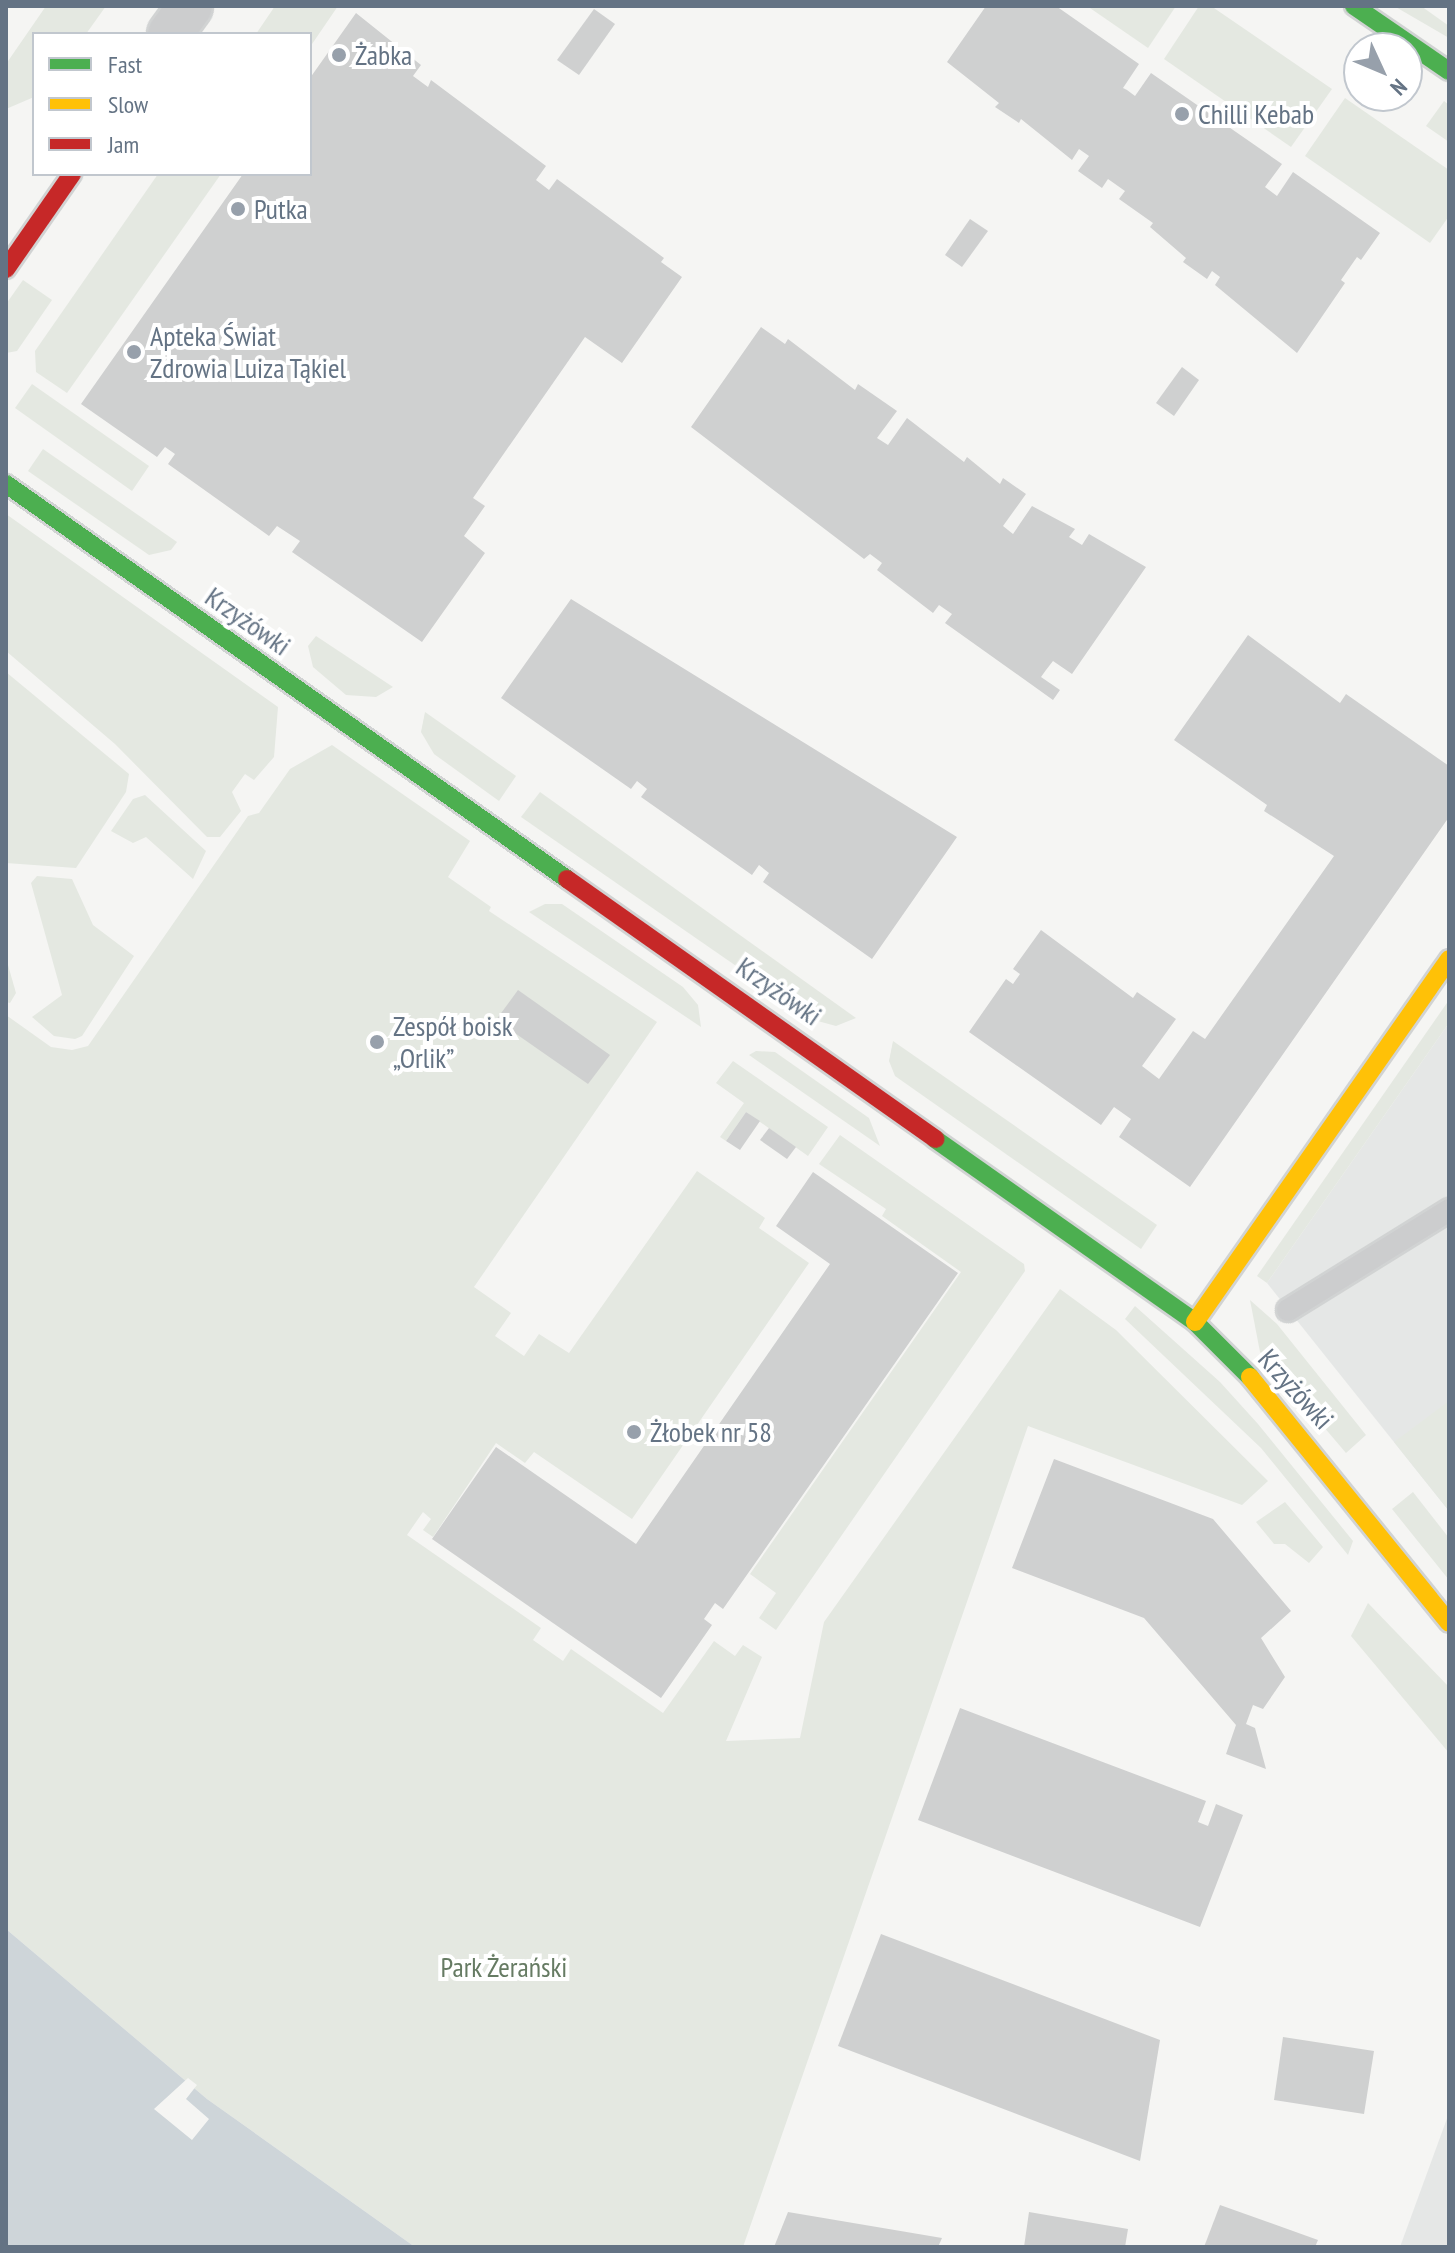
<!DOCTYPE html>
<html>
<head>
<meta charset="utf-8">
<style>
  body { margin:0 }
  #map { position:relative; width:1455px; height:2253px; overflow:hidden; background:#f5f5f3; font-family:"PT Sans Narrow",sans-serif }
  div>[style] { position:absolute }
  [style*='--x'] { left:calc(var(--x)*1px); top:calc(var(--y)*1px); width:calc(var(--w)*1px); rotate:calc(var(--a)*1deg) }
  .built>* { inset:0; background:#e5e7e6 }
  .green>* { inset:0; background:#e4e8e1 }
  .water>* { inset:0; background:#ced5d9 }
  .pier>* { inset:0; background:#f5f5f3 }
  .building>* { inset:0; background:#cfd0d0 }
  .roads { filter:drop-shadow(2px 0 #d1d3d3) drop-shadow(-2px 0 #d1d3d3) drop-shadow(0 2px #d1d3d3) drop-shadow(0 -2px #d1d3d3) }
  .lane>* { height:22px; margin:-11px; padding:0 11px; transform-origin:11px; border-radius:11px; background:#cccdce }
  .street>* { height:44px; margin:-22px; padding:0 22px; transform-origin:22px; border-radius:22px; background:#cccdce }
  .fast>* { height:18px; margin:-9px; padding:0 9px; transform-origin:9px; border-radius:9px; background:#4caf50 }
  .slow>* { height:18px; margin:-9px; padding:0 9px; transform-origin:9px; border-radius:9px; background:#ffc107 }
  .jam>* { height:18px; margin:-9px; padding:0 9px; transform-origin:9px; border-radius:9px; background:#c62828 }
  .dots>* { width:22px; height:22px; translate:-50% -50%; box-sizing:border-box; border:4px solid #fff; border-radius:50% }
  span { translate:-50% -50%; white-space:nowrap; text-align:center; line-height:1.15; -webkit-text-stroke:8px #fff; paint-order:stroke }
  .poi-label { font-size:28px; color:#647384 }
  .left { translate:0 -50%; text-align:left }
  .street-label { font-size:28px; color:#647384 }
  .park-label { font-size:28px; color:#667b63 }
  .frame { position:absolute; inset:0; border:8px solid #647384; pointer-events:none }
  .legend { position:absolute; left:32px; top:32px; width:280px; height:144px; box-sizing:border-box; background:#fff; border:2px solid #c1c7ce; margin:0; padding:10px 14px; list-style:none; font-size:24px; color:#647384 }
  .legend li { display:flex; align-items:center; gap:16px; height:40px }
  .legend b { width:40px; border:2px solid #c1c7ce }
  .north { position:absolute; left:1343px; top:32px; width:80px; height:80px; box-sizing:border-box; background:#fff; border:2px solid #c1c7ce; border-radius:50%; rotate:134deg; font-size:22px; font-weight:700; line-height:32px; text-align:center; color:#647384 }
  .north::after { content:''; display:block; margin:auto; width:28px; height:36px; background:#97a0ab; clip-path:polygon(50% 0,100% 100%,50% 72%,0 100%) }
</style>
</head>
<body>
<div id="map">
  <div class="built">
    <div style="clip-path:polygon(1449px 1023px,1449px 1511px,1267px 1283px)"></div>
    <div style="clip-path:polygon(1449px 2113px,1449px 2247px,1400px 2247px)"></div>
  </div>
  <div class="green">
    <div style="clip-path:polygon(46px 6px,106px 6px,86px 34px,34px 34px,34px 97px,6px 109px,6px 64px)"></div>
    <div style="clip-path:polygon(275px 6px,338px 6px,310px 47px,310px 34px,256px 34px)"></div>
    <div style="clip-path:polygon(1087px 6px,1176px 6px,1148px 48px)"></div>
    <div style="clip-path:polygon(1199px 6px,1211px 6px,1332px 89px,1291px 147px,1164px 59px)"></div>
    <div style="clip-path:polygon(1394px 6px,1421px 6px,1449px 26px,1449px 38px)"></div>
    <div style="clip-path:polygon(1345px 98px,1449px 170px,1449px 216px,1430px 243px,1305px 156px)"></div>
    <div style="clip-path:polygon(1444px 101px,1449px 105px,1449px 142px,1426px 126px)"></div>
    <div style="clip-path:polygon(158px 174px,221px 174px,67px 393px,36px 372px,35px 351px)"></div>
    <div style="clip-path:polygon(23px 280px,52px 300px,17px 351px,6px 353px,6px 304px)"></div>
    <div style="clip-path:polygon(32px 384px,149px 466px,132px 491px,15px 408px)"></div>
    <div style="clip-path:polygon(43px 449px,177px 542px,171px 550px,149px 555px,28px 471px)"></div>
    <div style="clip-path:polygon(6px 514px,278px 707px,274px 757px,254px 780px,245px 774px,232px 792px,241px 811px,220px 837px,207px 837px,115px 744px,6px 651px)"></div>
    <div style="clip-path:polygon(316px 636px,393px 687px,376px 697px,346px 695px,313px 667px,308px 646px)"></div>
    <div style="clip-path:polygon(6px 672px,129px 774px,126px 792px,76px 868px,6px 863px)"></div>
    <div style="clip-path:polygon(425px 712px,516px 776px,499px 801px,434px 754px,421px 732px)"></div>
    <div style="clip-path:polygon(332px 745px,470px 841px,448px 877px,491px 907px,489px 911px,657px 1022px,474px 1287px,511px 1313px,495px 1336px,524px 1356px,539px 1334px,569px 1353px,697px 1171px,765px 1218px,759px 1228px,809px 1263px,632px 1519px,534px 1452px,525px 1463px,496px 1443px,433px 1537px,423px 1530px,431px 1519px,423px 1512px,407px 1535px,541px 1628px,533px 1640px,563px 1661px,571px 1649px,663px 1713px,714px 1641px,735px 1656px,743px 1645px,762px 1657px,726px 1741px,800px 1738px,824px 1622px,1060px 1289px,1116px 1330px,1268px 1481px,1242px 1505px,1028px 1426px,743px 2247px,415px 2247px,207px 2099px,6px 1929px,6px 1015px,51px 1047px,72px 1050px,88px 1046px,248px 816px,259px 813px,290px 769px)"></div>
    <div style="clip-path:polygon(540px 792px,856px 1018px,836px 1026px,814px 1020px,521px 817px)"></div>
    <div style="clip-path:polygon(145px 795px,206px 851px,193px 879px,146px 837px,133px 843px,111px 831px,133px 799px)"></div>
    <div style="clip-path:polygon(37px 876px,72px 879px,93px 925px,134px 956px,82px 1036px,75px 1039px,54px 1036px,32px 1017px,62px 995px,31px 883px)"></div>
    <div style="clip-path:polygon(545px 904px,562px 904px,683px 987px,698px 1005px,701px 1027px,529px 912px)"></div>
    <div style="clip-path:polygon(6px 958px,16px 993px,10px 1003px,6px 1002px)"></div>
    <div style="clip-path:polygon(1449px 1000px,1449px 1023px,1267px 1283px,1257px 1276px)"></div>
    <div style="clip-path:polygon(893px 1041px,1157px 1225px,1141px 1249px,895px 1076px,889px 1061px)"></div>
    <div style="clip-path:polygon(756px 1051px,775px 1052px,869px 1118px,880px 1146px,749px 1055px)"></div>
    <div style="clip-path:polygon(733px 1061px,828px 1127px,808px 1156px,746px 1112px,726px 1141px,720px 1137px,744px 1103px,716px 1083px)"></div>
    <div style="clip-path:polygon(840px 1135px,1024px 1264px,1025px 1271px,776px 1630px,759px 1618px,776px 1593px,750px 1574px,961px 1272px,882px 1216px,886px 1209px,819px 1164px)"></div>
    <div style="clip-path:polygon(1250px 1300px,1277px 1324px,1366px 1435px,1346px 1453px,1260px 1352px)"></div>
    <div style="clip-path:polygon(1135px 1306px,1220px 1382px,1258px 1424px,1353px 1541px,1348px 1555px,1261px 1448px,1125px 1319px)"></div>
    <div style="clip-path:polygon(1449px 1401px,1449px 1511px,1394px 1442px)"></div>
    <div style="clip-path:polygon(1413px 1492px,1449px 1538px,1449px 1580px,1392px 1509px)"></div>
    <div style="clip-path:polygon(1285px 1502px,1323px 1547px,1309px 1563px,1285px 1544px,1274px 1544px,1256px 1522px)"></div>
    <div style="clip-path:polygon(1368px 1603px,1449px 1687px,1449px 1753px,1351px 1636px)"></div>
  </div>
  <div class="water">
    <div style="clip-path:polygon(6px 1929px,207px 2099px,415px 2247px,6px 2247px)"></div>
  </div>
  <div class="pier">
    <div style="clip-path:polygon(188px 2078px,197px 2085px,186px 2099px,209px 2119px,192px 2140px,154px 2109px)"></div>
  </div>
  <div class="building">
    <div style="clip-path:polygon(986px 6px,1056px 6px,1139px 64px,1123px 88px,1127px 90px,1135px 96px,1151px 73px,1282px 164px,1265px 187px,1277px 196px,1293px 172px,1380px 233px,1361px 260px,1357px 257px,1341px 280px,1345px 283px,1297px 353px,1215px 285px,1220px 277px,1212px 271px,1207px 279px,1183px 262px,1186px 258px,1150px 227px,1153px 223px,1119px 199px,1125px 191px,1108px 179px,1102px 188px,1078px 171px,1089px 156px,1079px 149px,1072px 160px,1021px 119px,1019px 123px,995px 107px,999px 103px,947px 62px)"></div>
    <div style="clip-path:polygon(594px 9px,615px 24px,579px 75px,557px 60px)"></div>
    <div style="clip-path:polygon(356px 13px,421px 65px,413px 76px,428px 87px,431px 80px,546px 166px,536px 180px,549px 190px,557px 179px,664px 258px,661px 262px,682px 277px,622px 363px,585px 337px,576px 350px,473px 498px,485px 506px,464px 536px,485px 553px,422px 642px,292px 552px,300px 541px,277px 526px,269px 536px,168px 464px,175px 454px,165px 447px,157px 457px,81px 404px,243px 174px,310px 174px,310px 78px)"></div>
    <div style="clip-path:polygon(970px 219px,988px 231px,962px 267px,945px 255px)"></div>
    <div style="clip-path:polygon(761px 327px,785px 344px,788px 339px,855px 390px,858px 384px,897px 411px,877px 438px,888px 445px,907px 418px,964px 462px,967px 457px,1000px 484px,1003px 478px,1026px 494px,1003px 526px,1013px 534px,1032px 506px,1075px 529px,1069px 537px,1082px 545px,1089px 534px,1146px 567px,1072px 674px,1053px 661px,1046px 670px,1041px 677px,1060px 690px,1053px 700px,945px 623px,952px 614px,939px 605px,933px 613px,877px 570px,882px 563px,870px 554px,864px 559px,691px 427px)"></div>
    <div style="clip-path:polygon(1182px 367px,1199px 380px,1174px 416px,1156px 403px)"></div>
    <div style="clip-path:polygon(571px 599px,957px 837px,872px 959px,763px 882px,769px 873px,759px 865px,752px 875px,641px 797px,647px 789px,637px 781px,631px 789px,501px 698px)"></div>
    <div style="clip-path:polygon(1248px 635px,1340px 703px,1346px 694px,1449px 766px,1449px 817px,1190px 1187px,1119px 1137px,1131px 1119px,1114px 1107px,1101px 1125px,969px 1032px,1006px 979px,1013px 984px,1020px 974px,1013px 969px,1041px 930px,1133px 998px,1137px 992px,1176px 1019px,1142px 1066px,1159px 1079px,1193px 1031px,1205px 1039px,1334px 856px,1264px 811px,1267px 805px,1174px 740px)"></div>
    <div style="clip-path:polygon(518px 990px,610px 1055px,588px 1084px,496px 1020px)"></div>
    <div style="clip-path:polygon(746px 1112px,760px 1121px,740px 1150px,726px 1141px)"></div>
    <div style="clip-path:polygon(769px 1128px,796px 1147px,787px 1159px,760px 1140px)"></div>
    <div style="clip-path:polygon(813px 1172px,958px 1273px,723px 1609px,715px 1603px,704px 1619px,712px 1625px,661px 1698px,432px 1539px,496px 1447px,636px 1544px,830px 1264px,776px 1226px)"></div>
    <div style="clip-path:polygon(1054px 1459px,1213px 1519px,1291px 1611px,1261px 1638px,1285px 1677px,1263px 1709px,1253px 1705px,1246px 1724px,1255px 1728px,1266px 1769px,1226px 1754px,1236px 1725px,1144px 1618px,1012px 1568px)"></div>
    <div style="clip-path:polygon(960px 1708px,1206px 1801px,1198px 1822px,1208px 1826px,1216px 1804px,1243px 1815px,1200px 1927px,918px 1820px)"></div>
    <div style="clip-path:polygon(881px 1934px,1160px 2040px,1140px 2161px,838px 2046px)"></div>
    <div style="clip-path:polygon(1283px 2037px,1374px 2051px,1364px 2114px,1274px 2100px)"></div>
    <div style="clip-path:polygon(1220px 2205px,1318px 2240px,1315px 2247px,1204px 2247px)"></div>
    <div style="clip-path:polygon(788px 2212px,942px 2238px,938px 2247px,774px 2247px)"></div>
    <div style="clip-path:polygon(1029px 2212px,1128px 2229px,1125px 2247px,1024px 2247px)"></div>
  </div>
  <div class="roads">
    <div class="lane">
      <div style="--x:1288;--y:1310;--w:190;--a:-31.8"></div>
    </div>
    <div class="street">
      <div style="--x:170;--y:34;--w:34;--a:-54"></div>
    </div>
    <div class="fast">
      <div style="--x:1354;--y:6;--w:115;--a:34.4"></div>
      <div style="--x:6;--y:484;--w:686;--a:35.15"></div>
      <div style="--x:935;--y:1139;--w:318;--a:35.1"></div>
      <div style="--x:1195;--y:1322;--w:78;--a:45"></div>
    </div>
    <div class="slow">
      <div style="--x:1195;--y:1322;--w:443;--a:-55"></div>
      <div style="--x:1250;--y:1377;--w:316;--a:51"></div>
    </div>
    <div class="jam">
      <div style="--x:6;--y:269;--w:116;--a:-55.2"></div>
      <div style="--x:567;--y:879;--w:451;--a:35.2"></div>
    </div>
  </div>
  <div class="dots">
    <div style="left:339px;top:55px;background:#97a0ab"></div>
    <div style="left:1182px;top:114px;background:#97a0ab"></div>
    <div style="left:238px;top:209px;background:#97a0ab"></div>
    <div style="left:134px;top:352px;background:#97a0ab"></div>
    <div style="left:377px;top:1042px;background:#97a0ab"></div>
    <div style="left:634px;top:1432px;background:#97a0ab"></div>
  </div>
  <div class="poi-label">
    <span class="left" style="left:355px;top:55px">Żabka</span>
    <span class="left" style="left:1198px;top:114px">Chilli Kebab</span>
    <span class="left" style="left:254px;top:209px">Putka</span>
    <span class="left" style="left:150px;top:352px">Apteka Świat<br>Zdrowia Luiza Tąkiel</span>
    <span class="left" style="left:393px;top:1042px">Zespół boisk<br>„Orlik”</span>
    <span class="left" style="left:650px;top:1432px">Żłobek nr 58</span>
  </div>
  <div class="street-label">
    <span style="left:248px;top:621px;rotate:35deg">Krzyżówki</span>
    <span style="left:779px;top:991px;rotate:35deg">Krzyżówki</span>
    <span style="left:1296px;top:1389px;rotate:48deg">Krzyżówki</span>
  </div>
  <div class="park-label">
    <span style="left:504px;top:1967px">Park Żerański</span>
  </div>
  <div class="frame"></div>
  <ul class="legend">
  <li><b style="height:10px;background:#4caf50"></b>Fast</li>
  <li><b style="height:10px;background:#ffc107"></b>Slow</li>
  <li><b style="height:10px;background:#c62828"></b>Jam</li>
  </ul>
  <div class="north">N</div>
</div>
</body>
</html>
